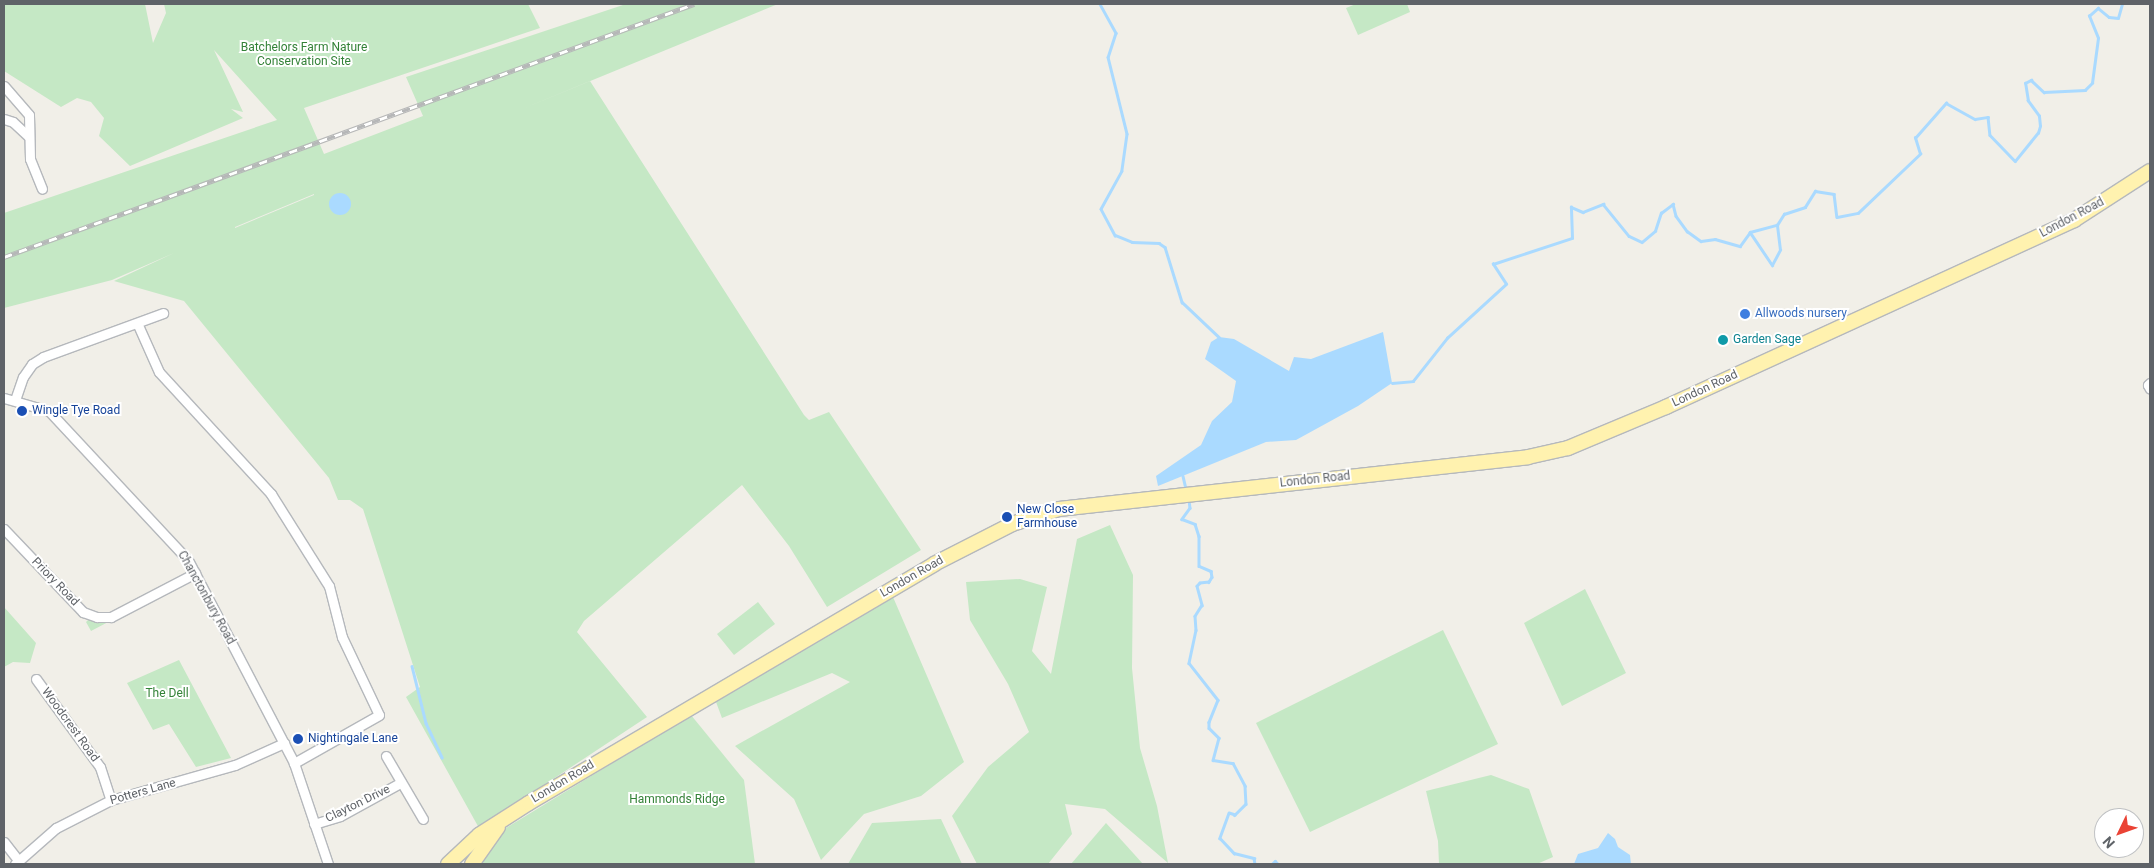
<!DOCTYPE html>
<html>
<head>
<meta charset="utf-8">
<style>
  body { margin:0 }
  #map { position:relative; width:2154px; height:868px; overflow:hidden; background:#f1efe8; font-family:Roboto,sans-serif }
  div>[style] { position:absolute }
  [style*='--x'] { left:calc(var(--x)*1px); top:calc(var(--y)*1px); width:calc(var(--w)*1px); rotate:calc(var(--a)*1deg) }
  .green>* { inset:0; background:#c5e8c5 }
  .water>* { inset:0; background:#aadaff }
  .round { border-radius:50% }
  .stream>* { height:2.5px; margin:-1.25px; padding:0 1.25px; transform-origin:1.25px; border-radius:1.25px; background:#aadaff }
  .roads { filter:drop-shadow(1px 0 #b5b8bc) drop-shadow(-1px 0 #b5b8bc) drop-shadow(0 1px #b5b8bc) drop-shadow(0 -1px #b5b8bc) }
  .minor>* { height:9px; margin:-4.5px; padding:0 4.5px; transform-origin:4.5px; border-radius:4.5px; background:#fff }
  .primary>* { height:14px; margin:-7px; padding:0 7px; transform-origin:7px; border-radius:7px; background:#fff2af }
  .rail>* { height:4.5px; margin-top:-2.25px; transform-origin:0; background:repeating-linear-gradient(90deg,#fff 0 8px,#b6b7b8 0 16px); box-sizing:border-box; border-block:1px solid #b6b7b8 }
  .dots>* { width:14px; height:14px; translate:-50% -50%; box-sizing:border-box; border:2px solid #fff; border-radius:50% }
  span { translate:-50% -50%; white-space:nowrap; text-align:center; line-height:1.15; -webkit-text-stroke:4px #fff; paint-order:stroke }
  .park-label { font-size:12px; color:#348238 }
  .street-label { font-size:12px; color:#5f6368 }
  .shop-label { font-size:12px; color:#366cbe }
  .left { translate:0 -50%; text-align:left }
  .culture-label { font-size:12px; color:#0d838f }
  .transit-label { font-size:12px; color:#164399 }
  .frame { position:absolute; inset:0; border:5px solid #5f6368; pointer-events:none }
  .north { position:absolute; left:2094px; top:808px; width:50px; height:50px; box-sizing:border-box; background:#fff; border:1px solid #bfc1c3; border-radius:50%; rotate:228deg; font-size:14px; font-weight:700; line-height:20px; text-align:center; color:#5f6368 }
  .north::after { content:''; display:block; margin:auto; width:18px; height:22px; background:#ea4335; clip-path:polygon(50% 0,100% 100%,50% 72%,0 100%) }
</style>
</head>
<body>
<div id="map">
  <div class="green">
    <div style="clip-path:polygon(evenodd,4px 4px,145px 4px,153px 43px,166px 13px,164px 4px,528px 4px,540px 28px,304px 108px,324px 154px,423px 116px,406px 77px,626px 4px,778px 4px,373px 170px,590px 81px,804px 415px,809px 420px,829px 412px,921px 550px,827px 607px,789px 546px,742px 485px,584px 621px,577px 632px,647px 717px,479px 828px,406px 697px,420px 687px,363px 509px,350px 500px,338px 500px,329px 478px,184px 301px,114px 281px,174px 253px,112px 280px,4px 308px,4px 213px,277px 120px,214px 50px,243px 112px,231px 109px,243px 118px,130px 166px,99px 136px,104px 118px,91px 102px,77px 98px,61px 107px,4px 71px,4px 4px,314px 194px,314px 195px,235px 228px,235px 227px,314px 194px)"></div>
    <div style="clip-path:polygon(1356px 4px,1407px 4px,1410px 12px,1358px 35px,1346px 8px)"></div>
    <div style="clip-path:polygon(1110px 525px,1133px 575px,1132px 668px,1140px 748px,1157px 806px,1168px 863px,1105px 809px,1065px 804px,1072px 834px,1048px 864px,977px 864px,952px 816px,988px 767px,1029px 732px,1008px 684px,970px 620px,966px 582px,1020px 579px,1047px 587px,1032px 651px,1051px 674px,1077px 539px)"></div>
    <div style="clip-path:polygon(1585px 589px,1626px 673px,1562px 706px,1524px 623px)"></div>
    <div style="clip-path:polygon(893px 597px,964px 762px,921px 796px,864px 814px,821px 860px,794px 799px,735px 746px,850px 682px,832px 673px,722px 718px,716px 702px)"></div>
    <div style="clip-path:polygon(758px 602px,775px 624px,734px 655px,717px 634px)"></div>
    <div style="clip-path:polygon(4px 607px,36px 643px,30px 663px,13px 662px,4px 667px)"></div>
    <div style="clip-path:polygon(89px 619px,95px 622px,112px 620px,91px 631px,86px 622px)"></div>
    <div style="clip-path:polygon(1443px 630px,1498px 744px,1310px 832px,1256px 723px)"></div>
    <div style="clip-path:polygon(179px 660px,231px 758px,196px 767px,169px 724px,153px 730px,127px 683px)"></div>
    <div style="clip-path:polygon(691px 715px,744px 780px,755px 864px,482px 864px,506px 828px)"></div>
    <div style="clip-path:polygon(1491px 775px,1529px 789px,1553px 857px,1537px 864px,1439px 864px,1438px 841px,1426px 791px)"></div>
    <div style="clip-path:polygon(941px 819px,962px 864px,848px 864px,872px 823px)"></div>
    <div style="clip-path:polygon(1106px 823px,1143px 864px,1071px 864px)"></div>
  </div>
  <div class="water">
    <div class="round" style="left:329px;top:193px;width:22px;height:22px"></div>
    <div style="clip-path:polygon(1383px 332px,1392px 383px,1358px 406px,1296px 440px,1266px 442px,1158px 486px,1156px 476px,1201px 445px,1212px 421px,1232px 402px,1236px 381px,1205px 359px,1211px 342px,1219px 337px,1234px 339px,1289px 371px,1294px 357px,1311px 359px)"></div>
    <div style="clip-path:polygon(1608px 833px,1615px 839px,1618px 847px,1630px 855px,1631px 864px,1574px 864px,1578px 854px,1598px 848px)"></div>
  </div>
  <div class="stream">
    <div style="--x:1100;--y:4;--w:33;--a:61"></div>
    <div style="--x:1116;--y:33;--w:25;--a:108"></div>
    <div style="--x:1108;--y:57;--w:79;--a:76.1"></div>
    <div style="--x:1127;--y:134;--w:37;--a:98"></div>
    <div style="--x:1122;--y:171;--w:43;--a:118.9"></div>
    <div style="--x:1101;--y:209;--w:30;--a:62"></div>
    <div style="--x:1115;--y:235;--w:18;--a:22"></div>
    <div style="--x:1132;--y:242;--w:27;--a:2"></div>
    <div style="--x:1159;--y:243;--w:7;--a:34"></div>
    <div style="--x:1165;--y:247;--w:58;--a:72.8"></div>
    <div style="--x:1182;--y:302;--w:51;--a:43.4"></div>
    <div style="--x:1750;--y:232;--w:40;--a:56"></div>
    <div style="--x:1772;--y:265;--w:17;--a:-62"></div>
    <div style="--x:1780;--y:250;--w:25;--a:-97"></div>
    <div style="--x:1777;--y:225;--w:13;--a:-58"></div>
    <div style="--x:1784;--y:214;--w:22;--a:-18"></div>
    <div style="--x:1805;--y:207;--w:19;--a:-58"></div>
    <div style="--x:1815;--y:191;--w:19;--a:9"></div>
    <div style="--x:1834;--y:194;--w:23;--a:83"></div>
    <div style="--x:1837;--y:217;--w:21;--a:-11"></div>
    <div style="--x:1858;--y:213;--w:86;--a:-43.6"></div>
    <div style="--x:1920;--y:154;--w:17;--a:-107"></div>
    <div style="--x:1915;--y:138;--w:47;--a:-48.5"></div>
    <div style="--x:1946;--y:103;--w:33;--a:29"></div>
    <div style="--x:1975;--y:119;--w:13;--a:-9"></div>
    <div style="--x:1988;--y:117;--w:18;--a:84"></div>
    <div style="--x:1990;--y:135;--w:36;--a:46"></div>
    <div style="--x:2015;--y:161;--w:36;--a:-51"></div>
    <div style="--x:2038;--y:133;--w:7;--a:-74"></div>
    <div style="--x:2040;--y:126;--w:10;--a:-96"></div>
    <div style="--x:2039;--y:116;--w:19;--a:-126"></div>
    <div style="--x:2028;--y:101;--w:18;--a:-99"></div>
    <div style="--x:2025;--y:83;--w:7;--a:-27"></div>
    <div style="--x:2031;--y:80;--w:18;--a:43"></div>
    <div style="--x:2044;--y:92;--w:41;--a:-2.8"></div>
    <div style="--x:2085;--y:90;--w:10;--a:-45"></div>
    <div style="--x:2092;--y:83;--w:45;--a:-82.4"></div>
    <div style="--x:2098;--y:38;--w:24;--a:-112"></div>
    <div style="--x:2089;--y:16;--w:12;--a:-42"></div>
    <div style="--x:2098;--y:8;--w:14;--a:39"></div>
    <div style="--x:2109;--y:17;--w:9;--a:6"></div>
    <div style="--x:2118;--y:18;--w:15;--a:-74"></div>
    <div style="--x:1392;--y:383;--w:21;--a:-5"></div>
    <div style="--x:1413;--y:381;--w:55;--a:-51.7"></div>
    <div style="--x:1447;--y:338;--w:80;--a:-42.5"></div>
    <div style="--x:1506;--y:284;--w:24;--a:-123"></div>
    <div style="--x:1493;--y:264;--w:83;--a:-18.2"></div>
    <div style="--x:1572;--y:238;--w:31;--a:-92"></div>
    <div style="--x:1571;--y:207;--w:13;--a:23"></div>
    <div style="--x:1583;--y:212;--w:22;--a:-22"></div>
    <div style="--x:1603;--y:204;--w:41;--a:50.9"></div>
    <div style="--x:1629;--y:236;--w:14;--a:25"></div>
    <div style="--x:1642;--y:242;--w:17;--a:-40"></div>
    <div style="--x:1655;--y:231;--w:19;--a:-72"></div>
    <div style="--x:1661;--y:213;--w:15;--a:-37"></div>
    <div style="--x:1673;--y:204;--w:12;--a:76"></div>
    <div style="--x:1676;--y:216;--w:19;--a:54"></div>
    <div style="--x:1687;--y:231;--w:17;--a:36"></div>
    <div style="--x:1701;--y:241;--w:14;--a:-8"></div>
    <div style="--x:1715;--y:239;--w:26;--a:16"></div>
    <div style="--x:1740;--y:246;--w:17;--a:-54"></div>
    <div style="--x:1750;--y:232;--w:28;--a:-15"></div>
    <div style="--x:1183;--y:476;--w:13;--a:77"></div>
    <div style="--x:1189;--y:500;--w:8;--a:83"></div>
    <div style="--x:1190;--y:508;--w:14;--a:126"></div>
    <div style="--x:1182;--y:519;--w:14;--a:21"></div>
    <div style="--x:1195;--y:524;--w:13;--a:72"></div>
    <div style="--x:1199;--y:536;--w:30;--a:90"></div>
    <div style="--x:1199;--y:566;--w:13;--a:23"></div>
    <div style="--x:1211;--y:571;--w:6;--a:81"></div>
    <div style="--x:1212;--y:577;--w:6;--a:121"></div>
    <div style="--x:1209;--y:582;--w:9;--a:174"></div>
    <div style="--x:1200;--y:583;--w:4;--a:135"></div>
    <div style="--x:1197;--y:586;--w:20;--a:75"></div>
    <div style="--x:1202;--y:605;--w:13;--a:122"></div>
    <div style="--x:1195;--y:616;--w:14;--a:86"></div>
    <div style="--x:1196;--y:630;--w:34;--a:102"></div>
    <div style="--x:1189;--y:663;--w:47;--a:51.9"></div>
    <div style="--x:1218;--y:700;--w:24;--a:112"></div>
    <div style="--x:1209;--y:722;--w:6;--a:90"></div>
    <div style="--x:1209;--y:728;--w:14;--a:45"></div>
    <div style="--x:1219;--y:738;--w:23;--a:105"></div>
    <div style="--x:1213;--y:760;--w:20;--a:9"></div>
    <div style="--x:1233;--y:763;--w:26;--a:62"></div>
    <div style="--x:1245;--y:786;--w:18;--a:87"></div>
    <div style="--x:1246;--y:804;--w:16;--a:135"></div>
    <div style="--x:1235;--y:815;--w:6;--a:-162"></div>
    <div style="--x:1229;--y:813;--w:27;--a:110"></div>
    <div style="--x:1220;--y:838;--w:21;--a:47"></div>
    <div style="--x:1234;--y:853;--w:21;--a:14"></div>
    <div style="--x:1254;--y:858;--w:6;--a:81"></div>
    <div style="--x:412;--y:666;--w:59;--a:76.2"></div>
    <div style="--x:426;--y:723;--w:38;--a:65"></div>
    <div style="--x:1272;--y:864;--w:4;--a:-45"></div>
    <div style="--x:1275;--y:861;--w:4;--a:45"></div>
  </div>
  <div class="roads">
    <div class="minor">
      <div style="--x:4;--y:86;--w:38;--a:49"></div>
      <div style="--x:29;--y:115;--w:44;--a:88.7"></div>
      <div style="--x:30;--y:159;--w:32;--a:68"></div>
      <div style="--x:4;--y:119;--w:9;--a:18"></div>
      <div style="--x:13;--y:122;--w:22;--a:43"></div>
      <div style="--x:138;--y:325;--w:51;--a:65.9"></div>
      <div style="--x:159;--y:372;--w:166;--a:47.4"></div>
      <div style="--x:271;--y:494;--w:109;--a:57.8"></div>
      <div style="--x:329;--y:586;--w:53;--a:75.7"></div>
      <div style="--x:342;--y:637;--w:86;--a:64.6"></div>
      <div style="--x:379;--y:715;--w:98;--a:150.5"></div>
      <div style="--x:2150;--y:383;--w:3;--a:135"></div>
      <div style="--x:2148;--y:385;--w:4;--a:63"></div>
      <div style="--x:4;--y:398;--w:47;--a:16.1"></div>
      <div style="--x:49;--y:411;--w:204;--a:47"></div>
      <div style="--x:188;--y:560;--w:229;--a:62.4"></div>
      <div style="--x:294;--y:763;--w:107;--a:71.4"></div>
      <div style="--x:15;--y:400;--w:24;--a:-71"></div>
      <div style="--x:23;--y:377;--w:16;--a:-55"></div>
      <div style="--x:32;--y:364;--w:13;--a:-32"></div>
      <div style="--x:43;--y:357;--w:128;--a:-20.1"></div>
      <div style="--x:4;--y:529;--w:115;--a:46.4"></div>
      <div style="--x:83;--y:612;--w:15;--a:20"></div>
      <div style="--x:97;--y:617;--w:14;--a:0"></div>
      <div style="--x:111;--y:617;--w:95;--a:-27.6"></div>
      <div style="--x:36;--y:679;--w:109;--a:54"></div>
      <div style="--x:100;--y:767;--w:35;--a:72"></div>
      <div style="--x:386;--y:756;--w:73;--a:59.6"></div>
      <div style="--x:314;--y:824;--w:27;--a:-17"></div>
      <div style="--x:340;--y:816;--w:68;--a:-28.8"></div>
      <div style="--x:4;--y:842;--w:24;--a:52"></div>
      <div style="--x:15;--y:864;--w:55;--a:-41.3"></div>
      <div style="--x:56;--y:828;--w:62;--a:-27"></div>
      <div style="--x:111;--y:800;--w:129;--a:-15.8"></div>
      <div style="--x:235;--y:765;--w:54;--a:-24.2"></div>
    </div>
    <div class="primary">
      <div style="--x:448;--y:864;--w:42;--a:-43.1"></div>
      <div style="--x:479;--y:835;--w:59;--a:-32.6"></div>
      <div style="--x:529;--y:803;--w:470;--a:-30.5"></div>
      <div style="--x:934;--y:564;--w:88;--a:-27.1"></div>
      <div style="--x:1012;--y:524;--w:49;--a:-17.7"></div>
      <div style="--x:1059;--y:509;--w:472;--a:-6.3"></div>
      <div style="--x:1528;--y:457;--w:41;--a:-12.7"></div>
      <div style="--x:1568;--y:448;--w:106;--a:-22.7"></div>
      <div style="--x:1666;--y:407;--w:449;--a:-24.6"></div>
      <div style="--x:2074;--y:220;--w:90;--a:-32.8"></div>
      <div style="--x:472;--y:864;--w:45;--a:-54.9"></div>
    </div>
  </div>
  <div class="rail">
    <div style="--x:4;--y:257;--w:735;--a:-20.14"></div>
  </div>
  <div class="dots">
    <div style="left:1745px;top:314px;background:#3f7fe0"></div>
    <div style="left:1723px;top:340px;background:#0f9aa8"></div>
    <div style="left:22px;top:411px;background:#1a4fb4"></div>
    <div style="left:1007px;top:517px;background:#1a4fb4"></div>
    <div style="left:298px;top:739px;background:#1a4fb4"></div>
  </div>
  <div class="park-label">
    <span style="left:304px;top:55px">Batchelors Farm Nature<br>Conservation Site</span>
    <span style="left:167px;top:694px">The Dell</span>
    <span style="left:677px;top:800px">Hammonds Ridge</span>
  </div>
  <div class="street-label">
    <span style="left:2072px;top:218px;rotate:-28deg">London Road</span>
    <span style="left:1705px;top:389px;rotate:-25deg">London Road</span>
    <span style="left:1315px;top:480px;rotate:-6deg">London Road</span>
    <span style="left:912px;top:577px;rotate:-30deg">London Road</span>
    <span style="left:55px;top:582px;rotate:46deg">Priory Road</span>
    <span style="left:206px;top:598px;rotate:61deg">Chanctonbury Road</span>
    <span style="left:70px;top:725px;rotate:54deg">Woodcrest Road</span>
    <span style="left:563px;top:782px;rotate:-31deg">London Road</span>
    <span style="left:143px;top:792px;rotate:-16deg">Potters Lane</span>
    <span style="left:358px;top:804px;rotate:-26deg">Clayton Drive</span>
  </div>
  <div class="shop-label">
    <span class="left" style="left:1755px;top:314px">Allwoods nursery</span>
  </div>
  <div class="culture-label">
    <span class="left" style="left:1733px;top:340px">Garden Sage</span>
  </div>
  <div class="transit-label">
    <span class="left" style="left:32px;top:411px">Wingle Tye Road</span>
    <span class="left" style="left:1017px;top:517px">New Close<br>Farmhouse</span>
    <span class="left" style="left:308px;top:739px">Nightingale Lane</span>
  </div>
  <div class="frame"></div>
  <div class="north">N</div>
</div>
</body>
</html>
